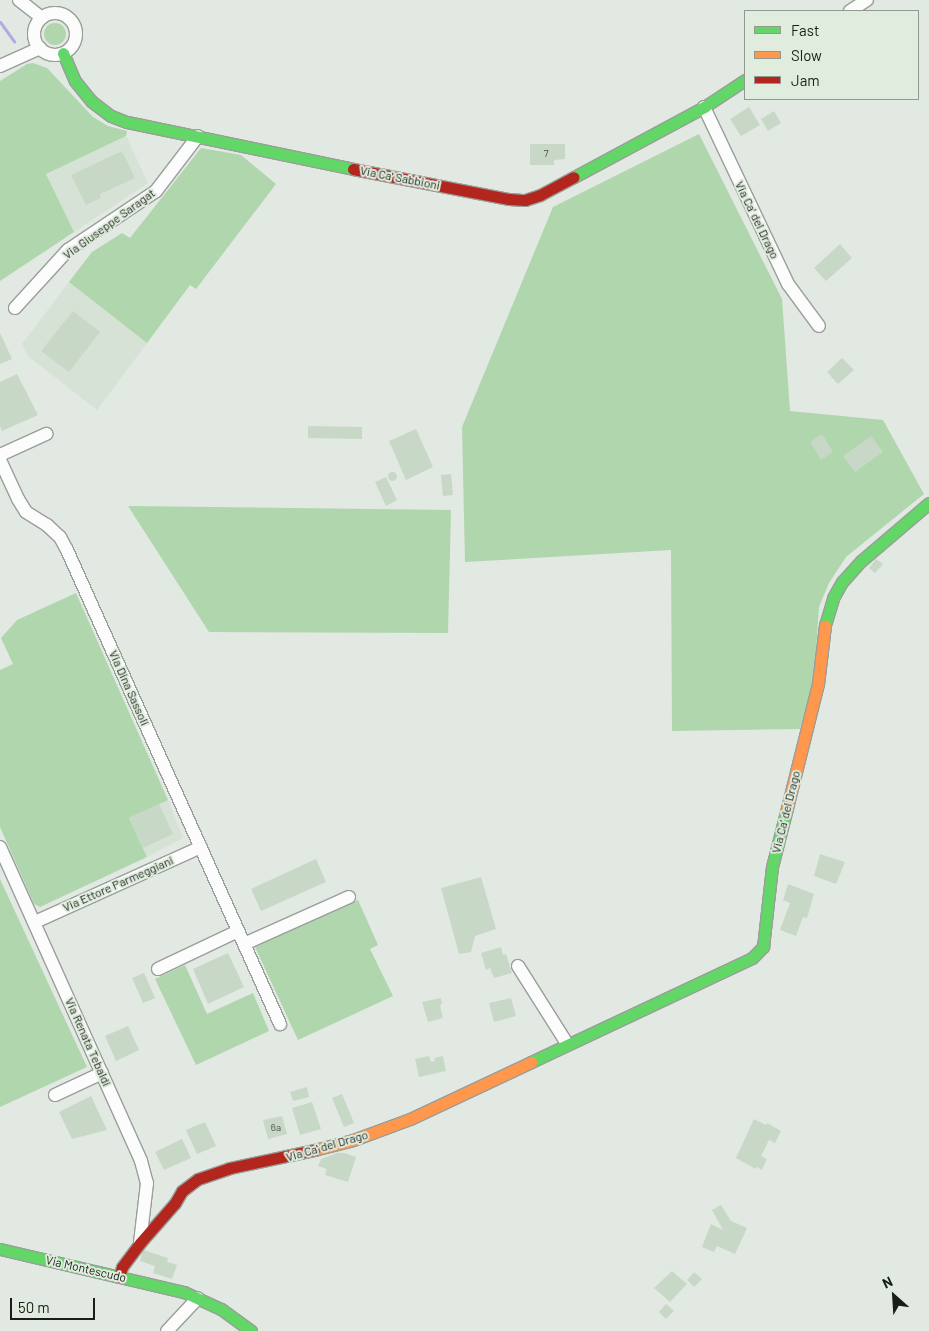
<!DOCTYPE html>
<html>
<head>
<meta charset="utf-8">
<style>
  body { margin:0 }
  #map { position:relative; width:929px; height:1331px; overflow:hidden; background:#e2e8e2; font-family:Barlow,sans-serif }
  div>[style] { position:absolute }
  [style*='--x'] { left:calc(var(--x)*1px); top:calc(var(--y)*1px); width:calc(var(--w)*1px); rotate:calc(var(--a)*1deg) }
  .built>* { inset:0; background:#d6e2d5 }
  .green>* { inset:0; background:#b0d6ad }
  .round { border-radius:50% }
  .stream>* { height:3px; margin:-1.5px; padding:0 1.5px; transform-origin:1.5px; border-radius:1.5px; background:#b4a9e2 }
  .building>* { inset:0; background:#c8d8c7 }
  .roads { filter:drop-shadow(1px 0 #9a9e9a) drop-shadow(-1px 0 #9a9e9a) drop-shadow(0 1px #9a9e9a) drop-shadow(0 -1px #9a9e9a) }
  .street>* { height:12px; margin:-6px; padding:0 6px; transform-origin:6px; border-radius:6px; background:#fbfcfb }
  .street>.ring { margin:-6px; padding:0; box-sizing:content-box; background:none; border:12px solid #fbfcfb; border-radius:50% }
  .fast>* { height:11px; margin:-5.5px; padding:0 5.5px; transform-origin:5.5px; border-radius:5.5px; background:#63d668 }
  .slow>* { height:11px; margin:-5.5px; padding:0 5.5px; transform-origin:5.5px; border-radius:5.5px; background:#ff974d }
  .jam>* { height:11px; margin:-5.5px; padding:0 5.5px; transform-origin:5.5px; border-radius:5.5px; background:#b3261e }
  span { translate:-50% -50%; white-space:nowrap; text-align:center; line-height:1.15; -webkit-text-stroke:4px #e0ecde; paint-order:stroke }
  .number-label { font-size:10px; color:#464c44 }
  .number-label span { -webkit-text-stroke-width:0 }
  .street-label { font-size:12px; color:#1a1e19 }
  .legend { position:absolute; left:744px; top:10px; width:175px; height:90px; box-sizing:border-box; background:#e0ecde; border:1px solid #919a8f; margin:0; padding:6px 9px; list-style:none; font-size:15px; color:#1a1e19 }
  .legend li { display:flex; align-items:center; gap:10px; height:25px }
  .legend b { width:25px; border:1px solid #919a8f }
  .north { position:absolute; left:869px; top:1271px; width:50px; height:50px; -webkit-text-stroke:4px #e0ecde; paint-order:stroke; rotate:334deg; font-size:14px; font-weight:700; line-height:20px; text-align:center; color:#1a1e19 }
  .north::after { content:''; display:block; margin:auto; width:18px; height:22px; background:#1a1e19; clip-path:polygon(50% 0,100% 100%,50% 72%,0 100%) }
  .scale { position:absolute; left:10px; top:1298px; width:85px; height:22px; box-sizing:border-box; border:2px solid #1a1e19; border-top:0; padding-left:6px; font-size:15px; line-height:18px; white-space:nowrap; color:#1a1e19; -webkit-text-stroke:4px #e0ecde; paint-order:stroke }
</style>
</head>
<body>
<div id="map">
  <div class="built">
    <div style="clip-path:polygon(126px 136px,148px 183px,74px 232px,46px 174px)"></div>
    <div style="clip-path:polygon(69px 282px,147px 343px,97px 410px,28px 356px,22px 344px)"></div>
    <div style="clip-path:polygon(168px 800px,183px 838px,147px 857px,129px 818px)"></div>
  </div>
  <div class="green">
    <div class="round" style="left:44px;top:23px;width:22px;height:22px"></div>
    <div style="clip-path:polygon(33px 63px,47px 68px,93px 117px,108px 126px,127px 131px,126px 136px,46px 174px,74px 232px,0 281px,0 81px,27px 64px)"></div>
    <div style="clip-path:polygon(699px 134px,782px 299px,790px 411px,883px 420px,924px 494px,846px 557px,829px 583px,819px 607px,814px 680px,800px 729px,672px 731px,671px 550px,465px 562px,462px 427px,553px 207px)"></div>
    <div style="clip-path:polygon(201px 148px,241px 155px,276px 184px,196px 289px,190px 285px,147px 343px,69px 282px,92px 252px,122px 233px,130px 238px)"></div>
    <div style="clip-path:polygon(128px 506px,451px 510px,448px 633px,209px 632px)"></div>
    <div style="clip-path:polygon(76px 593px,168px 800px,129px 818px,147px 857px,40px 907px,34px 904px,0 827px,0 670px,13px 664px,1px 638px,17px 620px)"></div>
    <div style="clip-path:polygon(0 879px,87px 1067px,0 1107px)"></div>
    <div style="clip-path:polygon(358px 900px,378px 945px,370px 949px,393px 996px,298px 1040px,255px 947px)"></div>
    <div style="clip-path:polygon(185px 965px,207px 1014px,253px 993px,269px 1031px,196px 1065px,155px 979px)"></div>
  </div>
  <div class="stream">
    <div style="--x:0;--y:22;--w:24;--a:54"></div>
  </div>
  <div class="building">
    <div style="clip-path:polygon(749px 107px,760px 125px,741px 136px,730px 119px)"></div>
    <div style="clip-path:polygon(774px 111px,781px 123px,768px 131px,761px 119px)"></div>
    <div style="clip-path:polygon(530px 144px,565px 144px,565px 159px,554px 160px,554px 165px,530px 165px)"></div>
    <div style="clip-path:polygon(122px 151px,135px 178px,100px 194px,101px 198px,86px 205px,71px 175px)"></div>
    <div style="clip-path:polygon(840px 244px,852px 258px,826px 281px,814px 268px)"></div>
    <div style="clip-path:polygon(73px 311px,100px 332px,69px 372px,41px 351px)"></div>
    <div style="clip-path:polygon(0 333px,12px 359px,0 364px)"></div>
    <div style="clip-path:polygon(842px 358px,854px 370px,838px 384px,827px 372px)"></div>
    <div style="clip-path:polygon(17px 374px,38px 415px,2px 431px,0 426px,0 382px)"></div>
    <div style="clip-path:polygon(308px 426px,362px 427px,362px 439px,308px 438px)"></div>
    <div style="clip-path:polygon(416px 429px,433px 467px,406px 480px,389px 441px)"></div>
    <div style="clip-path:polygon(822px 434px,833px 452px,821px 460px,810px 442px)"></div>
    <div style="clip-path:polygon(871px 436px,883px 452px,855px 472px,843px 456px)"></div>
    <div class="round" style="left:387.5px;top:471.5px;width:9px;height:9px"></div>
    <div style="clip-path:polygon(451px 474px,453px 495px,443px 496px,441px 475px)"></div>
    <div style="clip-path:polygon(386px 477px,397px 500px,386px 506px,375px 482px)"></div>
    <div style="clip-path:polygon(876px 559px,883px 564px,875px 573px,869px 568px)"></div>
    <div style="clip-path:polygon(159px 804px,173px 834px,143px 848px,129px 818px)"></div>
    <div style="clip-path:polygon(820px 854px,845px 862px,836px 884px,814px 876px)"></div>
    <div style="clip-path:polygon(316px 859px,326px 882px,261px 911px,251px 889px)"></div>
    <div style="clip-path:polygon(481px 877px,496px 929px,475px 936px,471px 952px,459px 954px,441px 888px)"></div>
    <div style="clip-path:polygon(788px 884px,814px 894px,807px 918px,803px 917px,796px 936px,780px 930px,790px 903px,783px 900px)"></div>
    <div style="clip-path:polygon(501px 947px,503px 955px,506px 954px,512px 973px,494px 978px,490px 968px,486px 970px,481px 953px)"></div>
    <div style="clip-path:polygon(228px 953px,244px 987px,208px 1004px,193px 969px)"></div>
    <div style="clip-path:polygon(144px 973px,155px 998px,143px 1003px,132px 978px)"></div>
    <div style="clip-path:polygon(441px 998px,442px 1004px,440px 1005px,443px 1018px,428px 1022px,422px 1002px)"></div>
    <div style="clip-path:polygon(511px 998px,516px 1016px,494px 1022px,489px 1003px)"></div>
    <div style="clip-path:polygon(128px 1026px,139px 1050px,116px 1061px,105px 1036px)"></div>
    <div style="clip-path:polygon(429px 1056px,431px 1062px,435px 1061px,434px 1058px,443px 1056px,446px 1071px,419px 1077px,415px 1059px)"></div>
    <div style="clip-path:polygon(307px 1087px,309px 1097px,293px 1101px,290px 1092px)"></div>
    <div style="clip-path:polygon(342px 1094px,354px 1123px,344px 1127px,332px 1098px)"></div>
    <div style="clip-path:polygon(91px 1096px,107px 1130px,72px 1139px,59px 1112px)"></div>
    <div style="clip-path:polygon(312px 1102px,321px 1129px,300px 1135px,292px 1108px)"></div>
    <div style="clip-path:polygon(282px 1116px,287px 1134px,268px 1139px,263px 1120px)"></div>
    <div style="clip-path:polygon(754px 1119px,766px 1125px,767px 1123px,781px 1131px,775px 1143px,769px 1140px,761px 1156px,767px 1159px,762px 1170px,757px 1167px,756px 1169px,736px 1158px)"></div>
    <div style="clip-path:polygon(205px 1122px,216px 1146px,197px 1154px,186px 1130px)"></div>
    <div style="clip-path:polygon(182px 1139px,191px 1158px,164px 1170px,155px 1152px)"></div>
    <div style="clip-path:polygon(337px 1153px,344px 1153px,356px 1157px,348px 1182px,325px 1175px,327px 1169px,318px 1166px,321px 1159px)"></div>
    <div style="clip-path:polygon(721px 1205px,731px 1221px,747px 1228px,735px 1254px,717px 1246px,714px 1252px,702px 1247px,711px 1224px,723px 1230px,712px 1210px)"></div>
    <div style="clip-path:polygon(143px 1250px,168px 1258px,167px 1262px,177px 1265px,172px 1279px,153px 1273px,155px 1266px,140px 1261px)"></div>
    <div style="clip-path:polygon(672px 1271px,687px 1284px,670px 1302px,654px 1288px)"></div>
    <div style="clip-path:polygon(694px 1272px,702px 1279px,694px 1287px,687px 1280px)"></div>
    <div style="clip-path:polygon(666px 1304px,674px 1311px,666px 1319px,659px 1312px)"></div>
  </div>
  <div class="roads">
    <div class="street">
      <div style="--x:19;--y:0;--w:29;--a:38"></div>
      <div style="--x:850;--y:11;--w:20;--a:-33"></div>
      <div class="ring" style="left:34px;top:13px;width:30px;height:30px"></div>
      <div style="--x:0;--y:66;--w:44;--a:-24.2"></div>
      <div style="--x:704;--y:107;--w:196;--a:64.6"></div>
      <div style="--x:788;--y:284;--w:52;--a:53.6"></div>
      <div style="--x:15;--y:308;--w:79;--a:-47.6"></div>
      <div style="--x:68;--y:250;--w:106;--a:-33.8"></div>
      <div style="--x:156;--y:191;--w:69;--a:-52.6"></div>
      <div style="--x:0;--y:455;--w:51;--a:-24.5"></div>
      <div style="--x:0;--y:460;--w:43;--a:65.2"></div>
      <div style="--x:18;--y:499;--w:15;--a:58"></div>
      <div style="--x:26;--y:512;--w:25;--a:32"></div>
      <div style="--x:47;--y:525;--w:18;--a:43"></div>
      <div style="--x:60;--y:537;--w:15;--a:62"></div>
      <div style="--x:67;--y:550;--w:520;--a:65.8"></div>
      <div style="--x:0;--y:847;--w:344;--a:65.8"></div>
      <div style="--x:141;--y:1161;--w:23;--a:75"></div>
      <div style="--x:147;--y:1183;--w:60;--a:96.7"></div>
      <div style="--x:35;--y:922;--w:182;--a:-24.3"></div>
      <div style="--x:244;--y:944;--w:115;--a:-24.1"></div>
      <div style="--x:518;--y:966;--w:93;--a:57.7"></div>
      <div style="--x:158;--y:969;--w:89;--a:-25.4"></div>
      <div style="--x:55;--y:1095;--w:52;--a:-25.1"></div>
      <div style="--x:167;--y:1331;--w:45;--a:-46.8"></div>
    </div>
    <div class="fast">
      <div style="--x:63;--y:53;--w:30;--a:67"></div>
      <div style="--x:75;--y:81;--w:26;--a:51"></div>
      <div style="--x:91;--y:101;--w:25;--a:37"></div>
      <div style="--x:111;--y:116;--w:17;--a:21"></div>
      <div style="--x:127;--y:122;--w:231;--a:11.7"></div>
      <div style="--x:574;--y:177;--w:148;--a:-28.3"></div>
      <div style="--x:704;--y:107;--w:49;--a:-33.4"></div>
      <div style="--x:825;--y:625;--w:28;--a:-73"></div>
      <div style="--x:833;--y:598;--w:18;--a:-61"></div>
      <div style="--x:842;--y:582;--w:28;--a:-48"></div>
      <div style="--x:861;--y:561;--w:89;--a:-40.5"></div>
      <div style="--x:531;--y:1062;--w:244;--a:-25.2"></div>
      <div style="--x:752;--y:958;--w:16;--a:-45"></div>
      <div style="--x:763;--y:947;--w:81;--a:-83.6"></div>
      <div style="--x:772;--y:867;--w:61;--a:-75.7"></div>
      <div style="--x:0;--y:1249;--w:189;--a:13.2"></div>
      <div style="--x:184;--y:1292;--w:41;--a:24.7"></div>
      <div style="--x:221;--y:1309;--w:37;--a:36"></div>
    </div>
    <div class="slow">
      <div style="--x:787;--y:808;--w:128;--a:-76"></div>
      <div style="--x:818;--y:684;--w:59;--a:-83.2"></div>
      <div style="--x:314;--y:1150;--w:40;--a:-14.4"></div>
      <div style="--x:353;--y:1140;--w:61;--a:-20.2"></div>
      <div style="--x:410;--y:1119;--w:134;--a:-25.2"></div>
    </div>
    <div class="jam">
      <div style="--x:353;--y:169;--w:159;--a:10.9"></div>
      <div style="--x:509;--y:199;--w:16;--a:4"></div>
      <div style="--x:525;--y:200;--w:16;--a:-18"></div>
      <div style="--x:540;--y:195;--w:38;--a:-28"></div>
      <div style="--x:119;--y:1277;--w:10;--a:-73"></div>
      <div style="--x:122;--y:1267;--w:30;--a:-53"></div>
      <div style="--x:140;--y:1243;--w:53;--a:-48.8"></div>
      <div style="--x:175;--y:1203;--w:14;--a:-60"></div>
      <div style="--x:182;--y:1191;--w:20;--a:-37"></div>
      <div style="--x:198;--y:1179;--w:34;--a:-19"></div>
      <div style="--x:230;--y:1168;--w:86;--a:-12.1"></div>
    </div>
  </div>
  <div class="number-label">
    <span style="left:546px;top:154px">7</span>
    <span style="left:276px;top:1128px">6a</span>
  </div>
  <div class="street-label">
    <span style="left:400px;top:178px;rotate:11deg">Via Ca' Sabbioni</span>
    <span style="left:757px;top:220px;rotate:64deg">Via Ca' del Drago</span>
    <span style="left:109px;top:224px;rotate:-36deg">Via Giuseppe Saragat</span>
    <span style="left:129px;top:688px;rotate:66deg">Via Dina Sassoli</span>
    <span style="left:786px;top:812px;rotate:-76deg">Via Ca' del Drago</span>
    <span style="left:118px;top:884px;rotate:-24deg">Via Ettore Parmeggiani</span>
    <span style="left:88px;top:1042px;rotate:66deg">Via Renata Tebaldi</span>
    <span style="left:327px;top:1146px;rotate:-16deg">Via Ca' del Drago</span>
    <span style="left:86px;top:1269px;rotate:13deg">Via Montescudo</span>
  </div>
  <ul class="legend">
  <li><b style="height:6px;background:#63d668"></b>Fast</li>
  <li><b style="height:6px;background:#ff974d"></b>Slow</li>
  <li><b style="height:6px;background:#b3261e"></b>Jam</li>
  </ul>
  <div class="north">N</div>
  <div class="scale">50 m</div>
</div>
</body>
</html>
